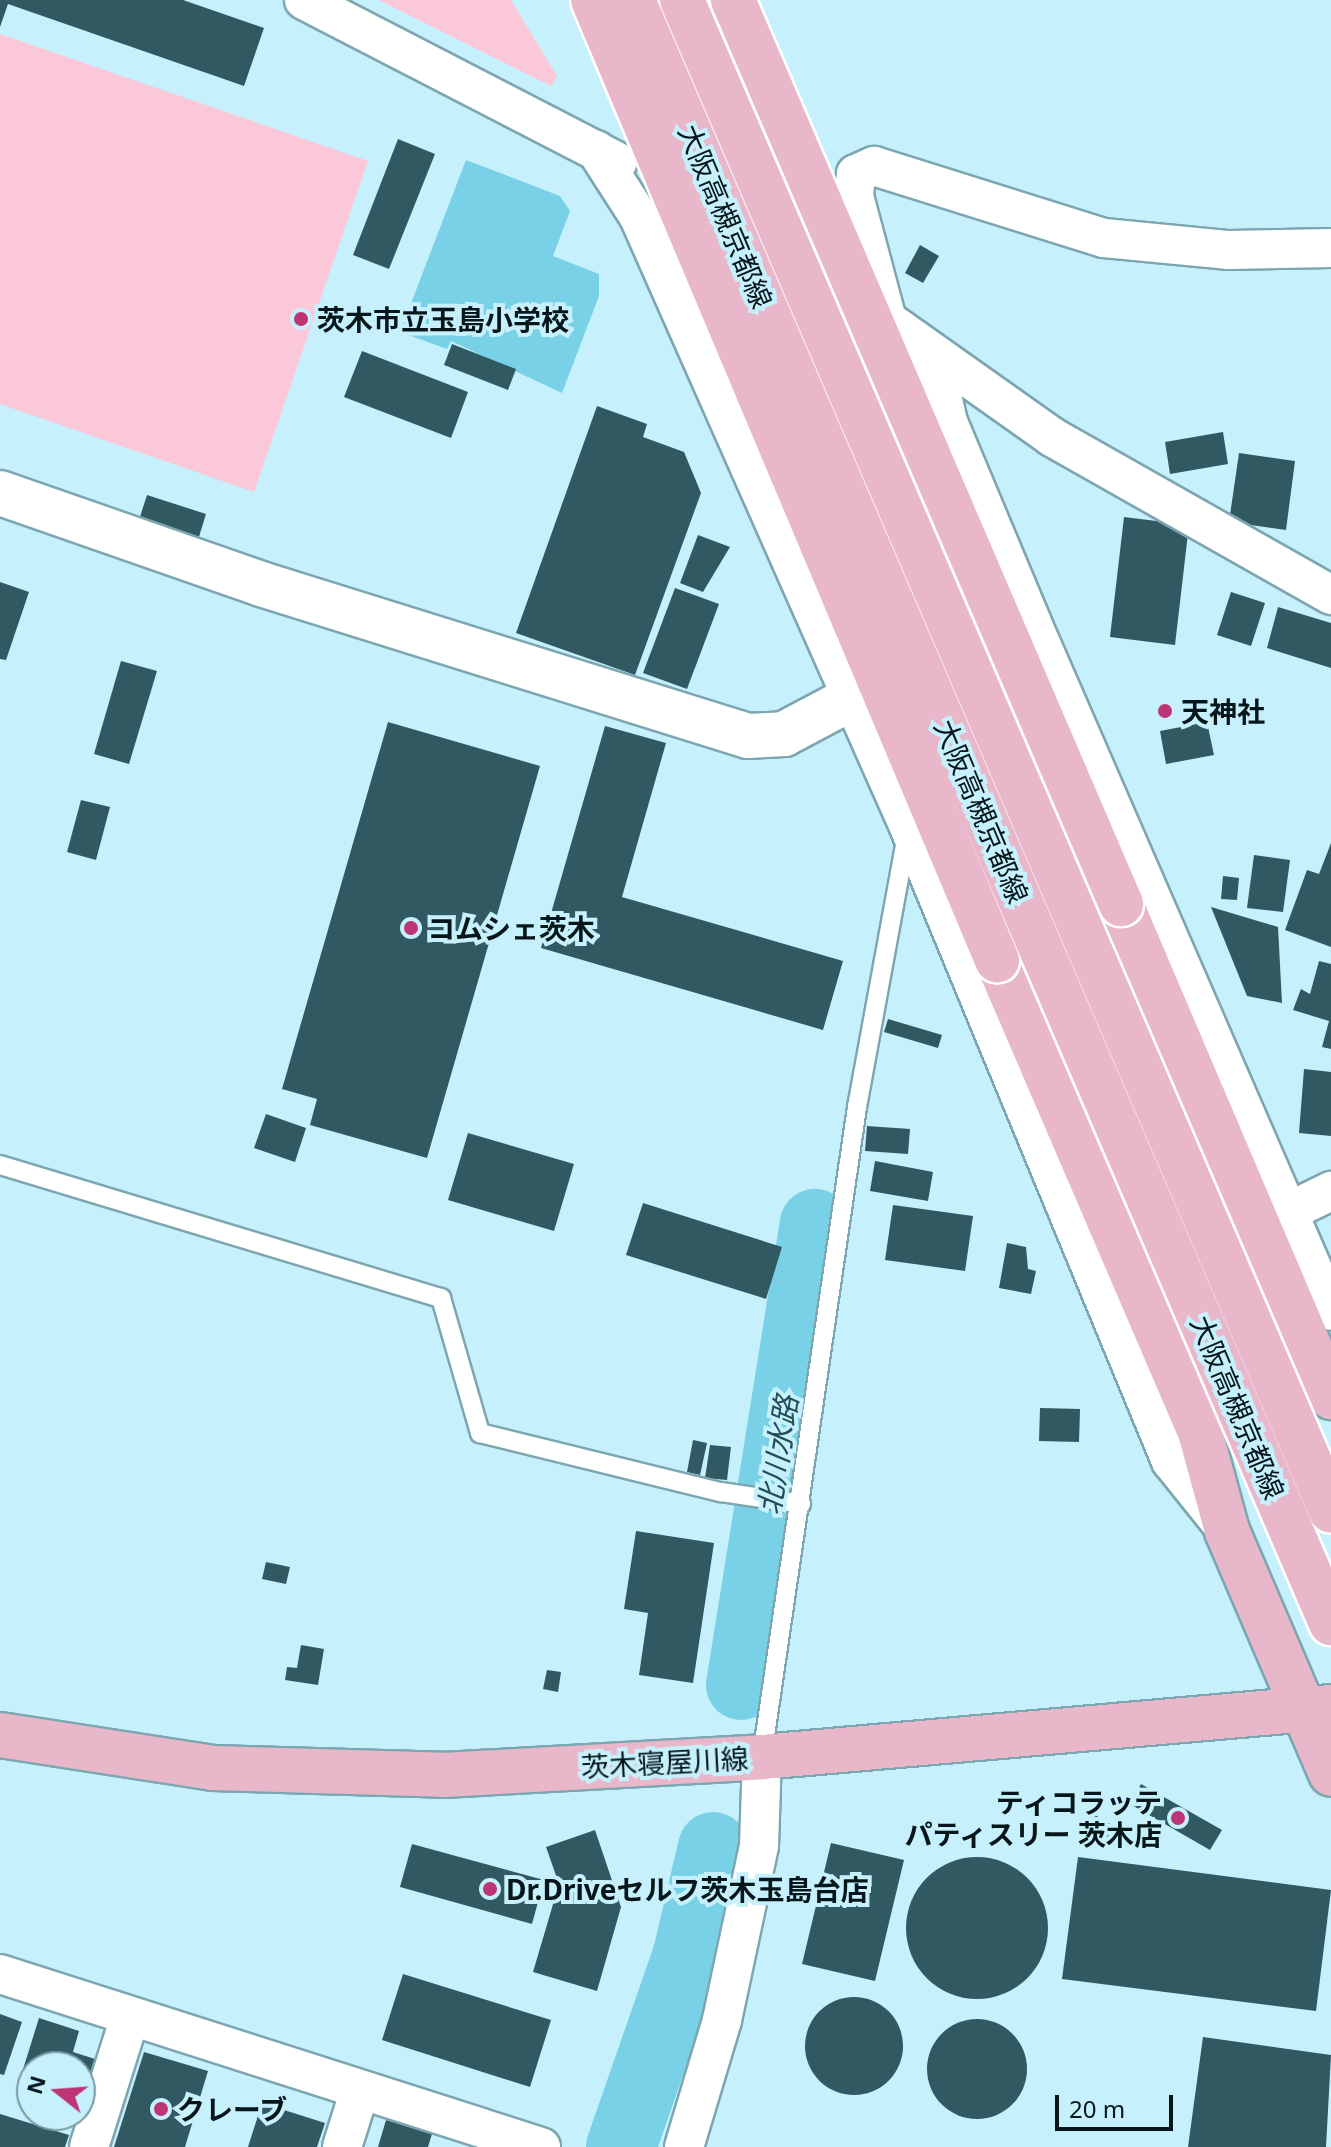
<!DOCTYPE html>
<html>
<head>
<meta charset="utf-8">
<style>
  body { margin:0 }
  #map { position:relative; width:1331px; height:2147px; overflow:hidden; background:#c6f1fc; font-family:"Noto Sans","Noto Sans JP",sans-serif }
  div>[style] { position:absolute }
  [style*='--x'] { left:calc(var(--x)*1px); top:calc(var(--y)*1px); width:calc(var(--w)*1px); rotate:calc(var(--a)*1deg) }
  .green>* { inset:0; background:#fbc8d9 }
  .water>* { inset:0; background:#78d1e6 }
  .river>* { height:70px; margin:-35px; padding:0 35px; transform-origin:35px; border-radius:35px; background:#78d1e6 }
  .building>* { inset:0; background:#315962 }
  .round { border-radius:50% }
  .roads { filter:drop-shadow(2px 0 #7ca6b0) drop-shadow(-2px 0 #7ca6b0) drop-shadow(0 2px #7ca6b0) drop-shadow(0 -2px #7ca6b0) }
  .service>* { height:18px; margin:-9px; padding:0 9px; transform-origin:9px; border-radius:9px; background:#fff }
  .minor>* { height:38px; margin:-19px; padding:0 19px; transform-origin:19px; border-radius:19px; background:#fff }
  .tertiary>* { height:44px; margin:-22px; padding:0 22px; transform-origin:22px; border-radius:22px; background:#fff }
  .primary>* { height:44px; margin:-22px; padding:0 22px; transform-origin:22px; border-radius:22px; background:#e8b8ca }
  .bridges { filter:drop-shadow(2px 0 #fff) drop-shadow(-2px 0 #fff) drop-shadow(0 2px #fff) drop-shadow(0 -2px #fff) }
  .primary-bridge>* { height:44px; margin:-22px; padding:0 22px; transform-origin:22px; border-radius:22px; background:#e8b8ca }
  .dots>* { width:22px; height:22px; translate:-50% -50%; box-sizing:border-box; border:4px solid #c6f1fc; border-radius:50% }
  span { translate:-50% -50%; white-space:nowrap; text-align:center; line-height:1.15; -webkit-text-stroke:8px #c6f1fc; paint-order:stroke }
  .street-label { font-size:28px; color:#06161a }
  .poi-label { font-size:28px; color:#06161a; font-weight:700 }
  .left { translate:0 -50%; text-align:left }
  .right { translate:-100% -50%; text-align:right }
  .water-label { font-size:30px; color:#244d56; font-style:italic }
  .north { position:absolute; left:16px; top:2051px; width:80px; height:80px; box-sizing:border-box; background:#c6f1fc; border:2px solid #7999a2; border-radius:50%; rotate:287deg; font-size:22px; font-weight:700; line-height:32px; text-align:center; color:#06161a }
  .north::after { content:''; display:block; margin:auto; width:28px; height:36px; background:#bd3575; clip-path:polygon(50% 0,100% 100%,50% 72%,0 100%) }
  .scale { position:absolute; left:1055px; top:2095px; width:118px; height:36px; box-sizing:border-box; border:4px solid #06161a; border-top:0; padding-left:10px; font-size:24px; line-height:28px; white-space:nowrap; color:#06161a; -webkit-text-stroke:6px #c6f1fc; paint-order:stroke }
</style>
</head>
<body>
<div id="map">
  <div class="green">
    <div style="clip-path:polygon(379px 0,511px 0,557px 76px,551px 86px)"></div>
    <div style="clip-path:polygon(0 34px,368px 161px,254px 492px,0 404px)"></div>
  </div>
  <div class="water">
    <div style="clip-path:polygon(466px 160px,560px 196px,570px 211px,553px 256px,599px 274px,599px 296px,562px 393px,451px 341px,447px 349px,400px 332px)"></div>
  </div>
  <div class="river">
    <div style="--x:741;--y:1685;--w:467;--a:-80.9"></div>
    <div style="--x:621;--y:2147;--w:200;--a:-70.8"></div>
    <div style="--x:687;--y:1958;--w:114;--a:-76.8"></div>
  </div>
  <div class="building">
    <div style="clip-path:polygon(0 0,183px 0,264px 28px,244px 86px,8px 4px,0 27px)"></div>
    <div style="clip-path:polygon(398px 139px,435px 154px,389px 269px,353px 255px)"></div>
    <div style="clip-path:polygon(920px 245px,939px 256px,923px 283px,905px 273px)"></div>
    <div style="clip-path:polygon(452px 344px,516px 369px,508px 390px,444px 365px)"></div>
    <div style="clip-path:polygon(362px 351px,468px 392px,451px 438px,344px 397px)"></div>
    <div style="clip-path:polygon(597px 406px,647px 424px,643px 437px,684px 452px,701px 493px,635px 675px,516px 633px)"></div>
    <div style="clip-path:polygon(1223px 432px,1228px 464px,1170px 474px,1165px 442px)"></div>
    <div style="clip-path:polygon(1239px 453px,1295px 461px,1286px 530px,1229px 522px)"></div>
    <div style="clip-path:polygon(147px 495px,206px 514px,198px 540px,139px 520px)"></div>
    <div style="clip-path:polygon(1124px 517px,1189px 525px,1175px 645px,1110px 637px)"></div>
    <div style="clip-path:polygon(698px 535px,730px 547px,703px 592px,680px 583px)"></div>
    <div style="clip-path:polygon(0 582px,29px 592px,6px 660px,0 659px)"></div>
    <div style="clip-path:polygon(675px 588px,719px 604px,687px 689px,643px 673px)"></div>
    <div style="clip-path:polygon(1231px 592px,1265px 603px,1251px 646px,1217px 635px)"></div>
    <div style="clip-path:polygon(1278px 607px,1331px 623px,1331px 668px,1267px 648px)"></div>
    <div style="clip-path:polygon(121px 661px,157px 671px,129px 764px,94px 754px)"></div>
    <div style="clip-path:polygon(388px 722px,540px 766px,427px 1158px,310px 1125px,317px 1099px,282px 1089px)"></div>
    <div style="clip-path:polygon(1207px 722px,1214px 755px,1166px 764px,1160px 731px)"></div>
    <div style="clip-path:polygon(605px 726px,666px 743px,622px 897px,843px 961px,823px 1030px,541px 948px)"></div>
    <div style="clip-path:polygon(81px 800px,110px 807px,96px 860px,67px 852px)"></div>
    <div style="clip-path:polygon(1331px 843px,1331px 947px,1285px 930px,1307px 870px,1319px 874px)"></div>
    <div style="clip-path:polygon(1254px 855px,1290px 860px,1283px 912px,1247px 908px)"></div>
    <div style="clip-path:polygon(1223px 876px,1239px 878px,1237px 900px,1221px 899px)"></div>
    <div style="clip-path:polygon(1211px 907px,1278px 927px,1282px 1003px,1247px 996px)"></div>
    <div style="clip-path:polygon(1319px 961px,1331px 964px,1331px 1049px,1322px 1047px,1329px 1021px,1293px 1010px,1301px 989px,1310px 994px)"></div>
    <div style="clip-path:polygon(888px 1019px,942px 1035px,938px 1048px,884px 1032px)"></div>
    <div style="clip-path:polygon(1304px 1069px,1331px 1072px,1331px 1136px,1299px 1133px)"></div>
    <div style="clip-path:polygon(266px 1114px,306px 1128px,295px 1162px,254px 1148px)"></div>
    <div style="clip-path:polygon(867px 1126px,910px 1129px,908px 1154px,865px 1151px)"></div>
    <div style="clip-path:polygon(468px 1133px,574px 1164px,554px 1231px,448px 1200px)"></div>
    <div style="clip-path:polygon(875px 1161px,933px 1172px,928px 1201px,870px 1191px)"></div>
    <div style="clip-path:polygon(643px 1203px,782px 1247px,766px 1299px,626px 1255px)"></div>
    <div style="clip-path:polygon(893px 1205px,973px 1216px,965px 1271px,885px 1260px)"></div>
    <div style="clip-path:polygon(1007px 1243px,1026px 1247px,1028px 1269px,1036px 1271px,1031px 1294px,999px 1288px)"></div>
    <div style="clip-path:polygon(1040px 1408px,1080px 1409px,1079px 1442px,1039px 1441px)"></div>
    <div style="clip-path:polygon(693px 1440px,707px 1443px,700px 1475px,687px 1472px)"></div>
    <div style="clip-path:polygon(710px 1445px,731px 1447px,727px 1480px,705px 1478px)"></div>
    <div style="clip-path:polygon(636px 1531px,714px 1543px,693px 1683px,639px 1675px,648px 1613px,624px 1609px)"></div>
    <div style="clip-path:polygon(266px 1562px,290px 1567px,286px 1584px,262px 1579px)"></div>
    <div style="clip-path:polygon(301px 1645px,324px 1649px,318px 1685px,285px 1680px,287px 1667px,297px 1668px)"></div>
    <div style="clip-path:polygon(547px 1670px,561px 1672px,558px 1692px,543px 1689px)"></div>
    <div style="clip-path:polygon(1141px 1784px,1222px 1830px,1210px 1850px,1130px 1804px)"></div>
    <div style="clip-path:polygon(1095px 1815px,1122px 1831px,1114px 1843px,1088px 1827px)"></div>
    <div style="clip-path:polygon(595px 1830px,621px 1907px,597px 1991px,533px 1972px,559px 1884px,546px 1847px)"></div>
    <div style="clip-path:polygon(831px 1843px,904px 1860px,875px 1981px,802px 1964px)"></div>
    <div style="clip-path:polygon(412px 1844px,544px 1880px,532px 1924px,400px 1887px)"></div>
    <div class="round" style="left:906px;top:1857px;width:142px;height:142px"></div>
    <div style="clip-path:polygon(1078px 1857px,1331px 1890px,1316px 2011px,1062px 1979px)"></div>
    <div style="clip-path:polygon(403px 1974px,551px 2020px,530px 2087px,382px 2040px)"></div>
    <div class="round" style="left:805px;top:1997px;width:98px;height:98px"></div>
    <div style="clip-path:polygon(0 2014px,22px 2022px,4px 2075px,0 2074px)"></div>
    <div style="clip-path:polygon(39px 2018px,79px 2031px,73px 2052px,95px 2059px,83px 2098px,80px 2067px,32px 2067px,32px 2082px,20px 2079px)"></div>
    <div class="round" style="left:927px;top:2019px;width:100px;height:100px"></div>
    <div style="clip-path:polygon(1203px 2037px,1331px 2055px,1326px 2147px,1188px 2147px)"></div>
    <div style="clip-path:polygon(144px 2052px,208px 2071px,185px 2147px,114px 2147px)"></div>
    <div style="clip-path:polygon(262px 2103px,325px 2123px,317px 2147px,248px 2147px)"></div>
    <div style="clip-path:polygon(0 2114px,69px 2135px,65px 2147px,0 2147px)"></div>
    <div style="clip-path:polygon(386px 2120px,432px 2134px,428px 2147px,378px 2147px)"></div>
  </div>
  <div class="roads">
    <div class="service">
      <div style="--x:0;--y:1165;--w:461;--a:16.8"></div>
      <div style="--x:441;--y:1298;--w:141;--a:73.9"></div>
      <div style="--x:480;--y:1433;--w:248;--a:13.8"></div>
      <div style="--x:721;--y:1492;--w:81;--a:8.5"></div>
      <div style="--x:762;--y:1756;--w:656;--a:-81.67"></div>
      <div style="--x:857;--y:1107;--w:278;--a:-79.6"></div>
    </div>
    <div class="minor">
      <div style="--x:304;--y:0;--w:353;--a:27.3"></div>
      <div style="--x:596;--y:150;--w:80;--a:57.3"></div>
      <div style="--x:639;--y:217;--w:667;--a:66.12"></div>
      <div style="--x:909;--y:827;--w:686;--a:67.55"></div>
      <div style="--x:1171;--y:1461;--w:85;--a:51.2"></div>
      <div style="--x:786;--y:265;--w:115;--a:28.6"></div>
      <div style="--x:887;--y:320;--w:202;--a:35.3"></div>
      <div style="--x:1052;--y:437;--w:321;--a:29.5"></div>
      <div style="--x:887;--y:320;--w:128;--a:-104.9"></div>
      <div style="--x:854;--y:196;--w:22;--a:-85"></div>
      <div style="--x:856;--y:174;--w:20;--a:-24"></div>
      <div style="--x:874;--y:166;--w:241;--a:17.4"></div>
      <div style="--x:1104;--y:238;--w:126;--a:5.5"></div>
      <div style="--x:1229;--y:250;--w:102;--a:-1.1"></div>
      <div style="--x:932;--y:352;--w:72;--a:77.1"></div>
      <div style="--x:948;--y:422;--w:218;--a:67.3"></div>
      <div style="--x:1032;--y:623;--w:750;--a:66.51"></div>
      <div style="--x:1290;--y:1211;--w:46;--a:-26"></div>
      <div style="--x:0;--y:1974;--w:568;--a:17.73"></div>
      <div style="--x:89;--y:2147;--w:136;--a:-72.5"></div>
      <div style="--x:342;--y:2147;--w:60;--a:-72.5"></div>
      <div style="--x:684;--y:2147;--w:133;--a:-73.3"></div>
      <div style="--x:722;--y:2020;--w:178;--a:-78"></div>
      <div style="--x:759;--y:1846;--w:89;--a:-88.1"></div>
    </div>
    <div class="tertiary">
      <div style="--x:0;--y:493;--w:276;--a:19.2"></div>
      <div style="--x:261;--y:584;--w:510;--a:17.33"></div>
      <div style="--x:748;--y:736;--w:36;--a:-3"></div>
      <div style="--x:784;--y:734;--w:75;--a:-27.9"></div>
    </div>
    <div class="primary">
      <div style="--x:1121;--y:904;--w:536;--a:66.93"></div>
      <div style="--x:997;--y:960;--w:514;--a:66.73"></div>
      <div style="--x:1200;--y:1432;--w:103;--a:74.7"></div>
      <div style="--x:1227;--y:1531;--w:264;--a:66.8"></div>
      <div style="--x:0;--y:1735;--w:216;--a:8.8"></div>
      <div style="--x:213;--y:1768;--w:231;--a:1.7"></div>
      <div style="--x:444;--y:1775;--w:319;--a:-3.2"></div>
      <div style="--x:762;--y:1757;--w:571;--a:-5.02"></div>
    </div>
  </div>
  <div class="bridges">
    <div class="primary-bridge">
      <div style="--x:593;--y:0;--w:1042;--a:67.18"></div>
      <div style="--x:633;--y:0;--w:1767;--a:66.73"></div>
      <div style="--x:682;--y:0;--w:1644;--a:66.76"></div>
      <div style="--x:733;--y:0;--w:984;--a:66.77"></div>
    </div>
  </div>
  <div class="dots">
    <div style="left:301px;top:319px;background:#bd3575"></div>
    <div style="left:1165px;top:711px;background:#bd3575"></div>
    <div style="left:411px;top:928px;background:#bd3575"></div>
    <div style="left:1178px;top:1818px;background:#bd3575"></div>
    <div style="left:490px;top:1889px;background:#bd3575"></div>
    <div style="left:161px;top:2109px;background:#bd3575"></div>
  </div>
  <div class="street-label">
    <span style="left:726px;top:216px;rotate:67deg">大阪高槻京都線</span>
    <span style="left:982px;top:811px;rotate:67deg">大阪高槻京都線</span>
    <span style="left:1238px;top:1407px;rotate:67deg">大阪高槻京都線</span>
    <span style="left:665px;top:1762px;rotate:-3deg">茨木寝屋川線</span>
  </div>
  <div class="poi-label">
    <span class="left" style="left:317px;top:319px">茨木市立玉島小学校</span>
    <span class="left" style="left:1181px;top:711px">天神社</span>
    <span class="left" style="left:427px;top:928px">コムシェ茨木</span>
    <span class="right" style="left:1162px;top:1818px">ティコラッテ<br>パティスリー 茨木店</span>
    <span class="left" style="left:506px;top:1889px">Dr.Driveセルフ茨木玉島台店</span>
    <span class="left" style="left:177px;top:2109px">クレーブ</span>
  </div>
  <div class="water-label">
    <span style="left:778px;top:1455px;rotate:-81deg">北川水路</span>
  </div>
  <div class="north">N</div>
  <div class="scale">20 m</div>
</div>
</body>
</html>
